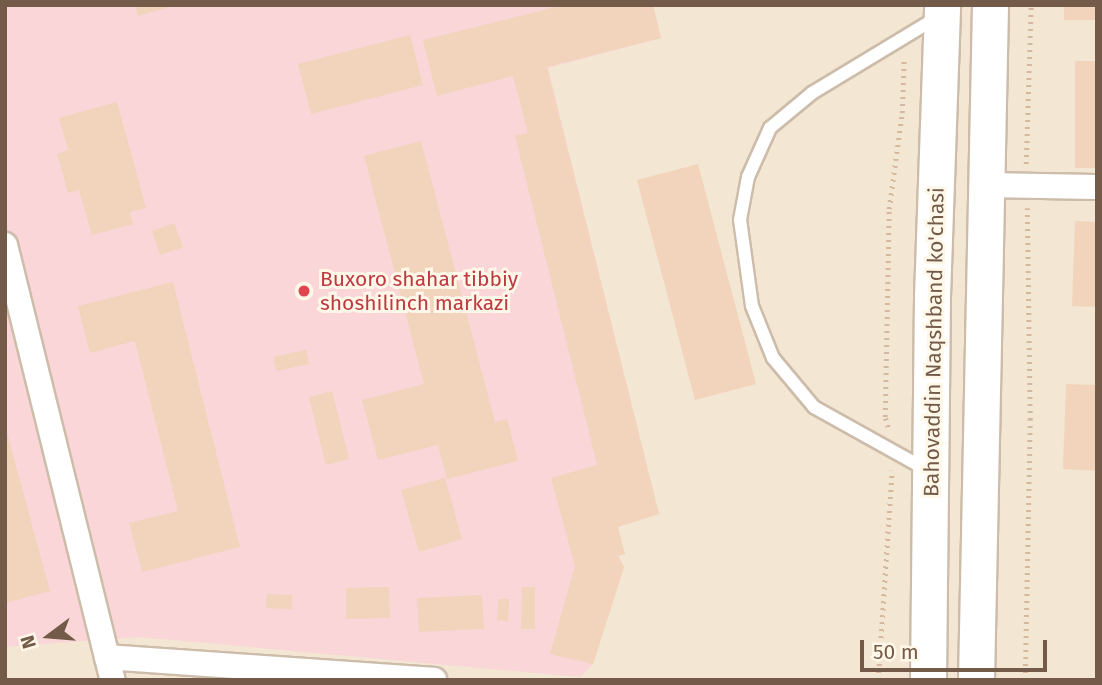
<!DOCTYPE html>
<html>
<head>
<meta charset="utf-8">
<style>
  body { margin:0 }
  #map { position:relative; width:1102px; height:685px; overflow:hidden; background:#fcf4e3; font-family:"Fira Sans",sans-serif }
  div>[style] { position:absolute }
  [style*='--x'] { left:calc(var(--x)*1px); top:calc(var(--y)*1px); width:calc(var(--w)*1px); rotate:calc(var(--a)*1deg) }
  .residential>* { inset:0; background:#f3e6d2 }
  .medical>* { inset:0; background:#fad6d8 }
  .building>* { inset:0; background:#f1d4bb }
  .path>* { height:4.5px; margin-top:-2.25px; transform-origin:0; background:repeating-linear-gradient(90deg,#d6b89e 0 2px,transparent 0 7px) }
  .roads { filter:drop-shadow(2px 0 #cdbcaa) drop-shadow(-2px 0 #cdbcaa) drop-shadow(0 2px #cdbcaa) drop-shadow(0 -2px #cdbcaa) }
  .service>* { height:12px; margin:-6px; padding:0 6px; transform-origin:6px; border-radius:6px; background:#fff }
  .minor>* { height:24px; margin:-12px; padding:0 12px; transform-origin:12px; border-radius:12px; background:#fff }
  .secondary>* { height:35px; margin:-17.5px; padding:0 17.5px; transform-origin:17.5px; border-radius:17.5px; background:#fff }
  .dots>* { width:19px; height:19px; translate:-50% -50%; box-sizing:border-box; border:4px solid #fff8e9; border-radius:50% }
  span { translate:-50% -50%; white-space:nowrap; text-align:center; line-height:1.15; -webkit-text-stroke:6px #fff8e9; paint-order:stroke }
  .health-label { font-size:21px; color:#be3a42 }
  .left { translate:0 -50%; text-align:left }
  .street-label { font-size:21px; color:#745b49 }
  .frame { position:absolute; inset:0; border:7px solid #745b49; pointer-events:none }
  .north { position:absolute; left:14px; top:601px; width:70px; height:70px; -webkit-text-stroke:5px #fff8e9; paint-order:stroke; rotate:254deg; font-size:19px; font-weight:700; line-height:28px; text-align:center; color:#745b49 }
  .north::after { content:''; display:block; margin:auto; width:24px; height:32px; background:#745b49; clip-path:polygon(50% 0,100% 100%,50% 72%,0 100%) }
  .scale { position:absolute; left:860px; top:640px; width:187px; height:32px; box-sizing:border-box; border:4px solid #745b49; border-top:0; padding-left:9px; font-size:21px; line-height:24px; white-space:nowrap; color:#745b49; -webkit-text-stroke:5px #fff8e9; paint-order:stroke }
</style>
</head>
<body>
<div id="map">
  <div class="residential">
    <div style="clip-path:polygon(5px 5px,1097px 5px,1097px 680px,5px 680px)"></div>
  </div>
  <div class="medical">
    <div style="clip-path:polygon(5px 5px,653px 5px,661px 38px,548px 68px,659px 514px,618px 527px,625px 554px,618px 556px,624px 567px,593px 664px,580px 677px,139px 637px,5px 647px)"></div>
  </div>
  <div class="building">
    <div style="clip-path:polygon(135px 5px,173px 5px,173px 6px,138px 16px)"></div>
    <div style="clip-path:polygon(564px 5px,653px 5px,661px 38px,547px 67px,659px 514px,618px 527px,625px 554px,618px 556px,624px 567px,593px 664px,550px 654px,575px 566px,551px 478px,597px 465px,515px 136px,528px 133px,513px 76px,437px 96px,423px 40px)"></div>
    <div style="clip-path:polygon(1064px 5px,1097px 5px,1097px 20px,1064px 20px)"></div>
    <div style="clip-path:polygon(410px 35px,423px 85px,311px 114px,298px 64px)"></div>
    <div style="clip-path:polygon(1075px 61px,1097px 61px,1097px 168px,1075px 168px)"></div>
    <div style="clip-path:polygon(117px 102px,146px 208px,130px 212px,133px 224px,92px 235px,79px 190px,68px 193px,57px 154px,68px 150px,59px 118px)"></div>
    <div style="clip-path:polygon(421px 141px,495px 422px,507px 419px,518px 461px,447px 479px,438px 445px,378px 460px,362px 400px,424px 384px,364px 156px)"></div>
    <div style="clip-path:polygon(698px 164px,756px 384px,695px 400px,637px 180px)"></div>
    <div style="clip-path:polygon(1075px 221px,1097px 222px,1097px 307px,1072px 306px)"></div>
    <div style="clip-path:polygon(174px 223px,183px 247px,160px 255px,152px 231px)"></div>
    <div style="clip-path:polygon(173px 282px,240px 547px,142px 572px,129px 523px,178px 511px,135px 341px,90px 353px,78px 306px)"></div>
    <div style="clip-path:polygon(306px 350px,309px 364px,276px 371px,273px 357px)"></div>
    <div style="clip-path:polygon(1066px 384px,1097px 385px,1097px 471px,1063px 469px)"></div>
    <div style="clip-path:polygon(332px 391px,349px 459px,326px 465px,309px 397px)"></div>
    <div style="clip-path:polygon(5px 425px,50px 591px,5px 603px)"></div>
    <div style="clip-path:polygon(445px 478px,462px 539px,419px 552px,401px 490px)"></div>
    <div style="clip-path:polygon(389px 587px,390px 618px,346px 619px,346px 588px)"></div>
    <div style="clip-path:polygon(522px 587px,535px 587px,535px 629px,521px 629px)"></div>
    <div style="clip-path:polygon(267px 594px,292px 595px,292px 609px,266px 608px)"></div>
    <div style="clip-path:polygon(482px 595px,484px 629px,419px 632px,417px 598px)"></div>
    <div style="clip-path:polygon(498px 599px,509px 599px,508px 621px,497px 620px)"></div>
  </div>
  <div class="path">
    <div style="--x:1026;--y:164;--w:159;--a:-88.2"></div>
    <div style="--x:888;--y:427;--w:10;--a:-107"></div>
    <div style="--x:885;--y:417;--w:208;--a:-88.9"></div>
    <div style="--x:889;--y:209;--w:97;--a:-82.3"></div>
    <div style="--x:902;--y:113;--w:54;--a:-87.9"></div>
    <div style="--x:878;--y:680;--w:210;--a:-86.2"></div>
    <div style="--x:1025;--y:680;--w:260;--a:-88.9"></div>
    <div style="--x:1030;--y:420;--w:212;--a:-90.8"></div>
  </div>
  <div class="roads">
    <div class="service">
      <div style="--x:927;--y:470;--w:129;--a:-150.9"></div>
      <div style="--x:814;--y:407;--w:64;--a:-129.9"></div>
      <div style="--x:773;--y:358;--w:56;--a:-112"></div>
      <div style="--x:752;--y:306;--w:87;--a:-97.9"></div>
      <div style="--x:740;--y:220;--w:44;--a:-79.5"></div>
      <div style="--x:748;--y:177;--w:54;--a:-65.8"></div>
      <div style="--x:770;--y:128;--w:55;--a:-39.8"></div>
      <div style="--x:812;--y:93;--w:145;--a:-31.2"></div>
    </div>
    <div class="minor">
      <div style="--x:985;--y:185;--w:112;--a:1"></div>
      <div style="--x:5;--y:245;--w:448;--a:76.1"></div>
      <div style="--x:107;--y:657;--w:328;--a:4"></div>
    </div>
    <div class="secondary">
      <div style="--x:928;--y:680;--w:384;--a:-89.4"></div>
      <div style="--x:932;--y:296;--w:291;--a:-88"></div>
      <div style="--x:976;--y:680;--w:675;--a:-88.81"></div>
    </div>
  </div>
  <div class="dots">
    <div style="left:304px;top:291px;background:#e0444e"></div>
  </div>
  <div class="health-label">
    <span class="left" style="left:320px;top:291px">Buxoro shahar tibbiy<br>shoshilinch markazi</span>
  </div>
  <div class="street-label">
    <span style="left:934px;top:342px;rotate:-89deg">Bahovaddin Naqshband ko'chasi</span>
  </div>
  <div class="frame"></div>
  <div class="north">N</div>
  <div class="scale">50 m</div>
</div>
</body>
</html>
